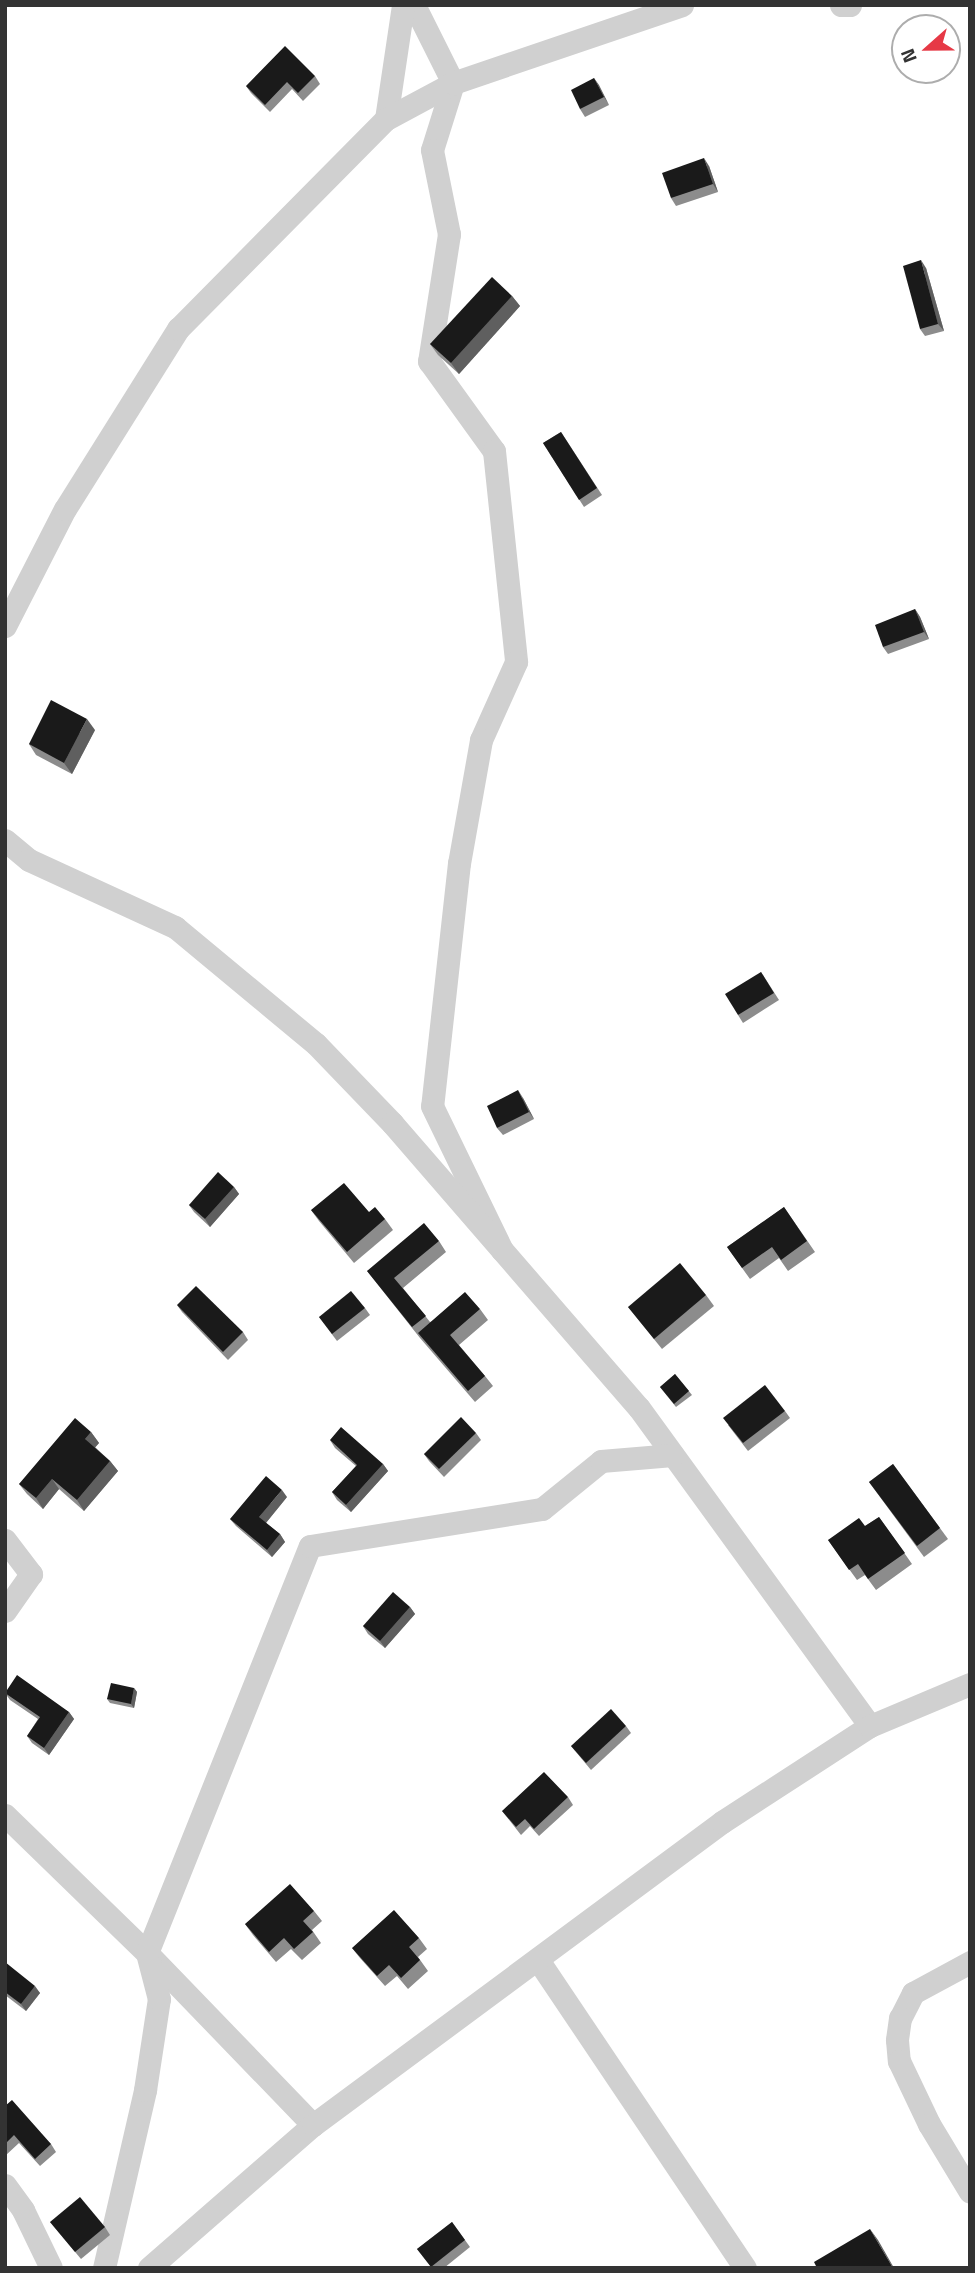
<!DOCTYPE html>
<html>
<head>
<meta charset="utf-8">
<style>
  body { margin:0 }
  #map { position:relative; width:975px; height:2273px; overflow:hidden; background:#fff; font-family:"Titillium Web",sans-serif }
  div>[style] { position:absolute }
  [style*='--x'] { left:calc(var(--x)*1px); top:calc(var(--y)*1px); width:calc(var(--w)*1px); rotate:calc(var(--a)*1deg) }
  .minor>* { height:23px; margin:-11.5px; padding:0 11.5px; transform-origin:11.5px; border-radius:11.5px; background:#d0d0d0 }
  .wall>* { inset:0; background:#8c8c8c }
  .shaded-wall>* { inset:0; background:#5f5f5f }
  .building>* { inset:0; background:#1a1a1a }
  span { translate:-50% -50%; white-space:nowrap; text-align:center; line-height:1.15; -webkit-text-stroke:7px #fff; paint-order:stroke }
  .frame { position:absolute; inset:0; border:7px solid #333; pointer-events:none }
  .north { position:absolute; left:891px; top:14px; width:70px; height:70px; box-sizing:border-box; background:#fff; border:2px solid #adadad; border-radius:50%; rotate:249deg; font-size:19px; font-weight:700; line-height:28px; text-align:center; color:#333 }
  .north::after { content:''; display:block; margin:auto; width:24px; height:32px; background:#e63946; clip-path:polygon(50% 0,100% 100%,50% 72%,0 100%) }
</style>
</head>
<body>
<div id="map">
  <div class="minor">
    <div style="--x:414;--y:5;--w:87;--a:63.4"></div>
    <div style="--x:453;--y:83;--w:70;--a:107.4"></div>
    <div style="--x:432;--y:150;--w:86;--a:78.6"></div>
    <div style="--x:449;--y:234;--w:129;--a:98.9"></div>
    <div style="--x:429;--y:361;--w:111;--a:54.2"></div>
    <div style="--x:494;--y:451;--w:212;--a:84"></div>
    <div style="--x:516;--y:662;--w:85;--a:114.2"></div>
    <div style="--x:481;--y:740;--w:125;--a:100.1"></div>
    <div style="--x:459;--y:863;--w:244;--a:96.3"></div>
    <div style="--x:432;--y:1106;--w:160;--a:64.1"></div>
    <div style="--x:841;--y:5;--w:9;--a:0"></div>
    <div style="--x:386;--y:119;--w:115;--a:-81.5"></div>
    <div style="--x:5;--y:626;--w:131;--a:-62.9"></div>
    <div style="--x:65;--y:509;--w:213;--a:-57.9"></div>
    <div style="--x:178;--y:329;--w:296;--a:-45.3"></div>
    <div style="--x:386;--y:119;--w:76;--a:-28.2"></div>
    <div style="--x:453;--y:83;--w:242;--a:-18.8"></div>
    <div style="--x:5;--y:840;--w:31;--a:40"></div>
    <div style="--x:29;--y:860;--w:161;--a:24.7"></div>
    <div style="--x:175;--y:927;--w:183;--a:39.7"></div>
    <div style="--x:316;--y:1044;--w:110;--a:46.1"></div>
    <div style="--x:392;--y:1123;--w:377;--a:49.1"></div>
    <div style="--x:639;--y:1408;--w:393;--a:54"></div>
    <div style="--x:5;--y:1540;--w:43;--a:52.6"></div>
    <div style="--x:31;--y:1574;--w:45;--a:125.1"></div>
    <div style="--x:5;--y:1815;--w:198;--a:44.2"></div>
    <div style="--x:147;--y:1953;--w:239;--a:46"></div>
    <div style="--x:538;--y:1960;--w:371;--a:56.1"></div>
    <div style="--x:970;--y:1962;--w:65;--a:151.5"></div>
    <div style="--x:913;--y:1993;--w:28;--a:117"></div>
    <div style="--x:900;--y:2018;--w:22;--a:98"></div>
    <div style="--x:897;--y:2040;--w:21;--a:85"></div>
    <div style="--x:899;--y:2061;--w:70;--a:64.5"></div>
    <div style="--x:929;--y:2124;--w:79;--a:58.9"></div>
    <div style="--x:5;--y:2185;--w:31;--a:54"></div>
    <div style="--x:23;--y:2210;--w:64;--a:64.2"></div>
    <div style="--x:104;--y:2268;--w:183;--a:-77"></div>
    <div style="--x:145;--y:2090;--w:92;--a:-81.3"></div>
    <div style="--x:159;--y:1999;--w:48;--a:-104.6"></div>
    <div style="--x:147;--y:1953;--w:438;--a:-68.2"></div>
    <div style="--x:310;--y:1546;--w:235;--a:-9.1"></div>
    <div style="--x:542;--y:1509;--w:76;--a:-39.1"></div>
    <div style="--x:601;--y:1461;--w:72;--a:-4.8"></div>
    <div style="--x:149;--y:2268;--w:218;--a:-41.1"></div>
    <div style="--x:313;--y:2125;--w:509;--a:-36.53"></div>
    <div style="--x:722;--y:1822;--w:176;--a:-33"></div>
    <div style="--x:870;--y:1726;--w:108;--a:-22.8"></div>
  </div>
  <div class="wall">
    <div style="clip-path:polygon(315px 76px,320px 84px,303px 101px,292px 89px,270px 112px,251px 93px,246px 86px)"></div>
    <div style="clip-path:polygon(594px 78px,609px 105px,585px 117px,580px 109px)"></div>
    <div style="clip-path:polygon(709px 166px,718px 192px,676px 206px,671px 198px)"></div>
    <div style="clip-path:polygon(926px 268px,944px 331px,925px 336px,920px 329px)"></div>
    <div style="clip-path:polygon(512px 296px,520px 306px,459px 374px,438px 355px,430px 344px)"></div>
    <div style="clip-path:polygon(561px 432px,602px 495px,584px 507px,543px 443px)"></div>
    <div style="clip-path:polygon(915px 609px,920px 617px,929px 639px,888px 654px,883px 647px)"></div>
    <div style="clip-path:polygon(95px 730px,72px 774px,36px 755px,29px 744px)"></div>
    <div style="clip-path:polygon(761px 972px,779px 1000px,743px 1023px,738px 1015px)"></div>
    <div style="clip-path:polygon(523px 1098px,534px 1119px,503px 1135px,497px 1128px)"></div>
    <div style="clip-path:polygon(234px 1187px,239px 1194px,210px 1227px,194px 1212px,189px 1205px)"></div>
    <div style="clip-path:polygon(784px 1207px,815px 1252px,788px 1271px,779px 1258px,750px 1279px,727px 1247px)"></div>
    <div style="clip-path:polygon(311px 1210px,369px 1212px,385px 1219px,393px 1230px,354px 1263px,319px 1221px)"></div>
    <div style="clip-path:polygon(439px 1241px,446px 1252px,403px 1288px,430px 1322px,480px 1309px,488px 1320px,459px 1345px,485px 1376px,493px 1386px,475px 1402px,420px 1338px,367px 1271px)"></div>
    <div style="clip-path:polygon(706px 1295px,714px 1306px,662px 1349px,628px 1307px)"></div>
    <div style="clip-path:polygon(177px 1305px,243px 1332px,248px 1340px,228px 1360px,182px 1312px)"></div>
    <div style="clip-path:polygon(365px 1308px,370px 1315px,337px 1341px,319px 1317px)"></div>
    <div style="clip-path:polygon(675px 1374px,692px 1395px,676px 1407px,660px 1387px)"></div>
    <div style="clip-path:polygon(785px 1411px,790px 1418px,748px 1451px,728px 1425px)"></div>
    <div style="clip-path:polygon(91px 1432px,99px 1443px,95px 1447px,110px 1461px,118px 1471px,84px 1511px,59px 1489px,43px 1509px,27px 1494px,19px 1484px)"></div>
    <div style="clip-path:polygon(476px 1433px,481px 1440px,444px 1477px,429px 1461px,424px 1454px)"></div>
    <div style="clip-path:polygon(330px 1440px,383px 1464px,388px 1471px,351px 1512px,337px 1500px,332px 1492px,356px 1466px,335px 1448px)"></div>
    <div style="clip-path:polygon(893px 1464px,948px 1539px,924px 1557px,869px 1482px)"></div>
    <div style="clip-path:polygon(287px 1497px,266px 1523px,280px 1534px,285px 1542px,272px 1557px,236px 1526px,230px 1519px)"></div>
    <div style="clip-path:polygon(879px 1517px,912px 1564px,876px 1590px,865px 1575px,857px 1580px,828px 1540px,865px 1526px)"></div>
    <div style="clip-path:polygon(410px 1607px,415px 1614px,385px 1648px,368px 1634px,363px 1626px)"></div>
    <div style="clip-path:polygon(134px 1688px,137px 1692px,134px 1708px,110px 1703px,107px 1699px)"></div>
    <div style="clip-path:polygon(5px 1693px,69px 1712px,74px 1719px,49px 1755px,32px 1743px,27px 1736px,38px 1719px,10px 1700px)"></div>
    <div style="clip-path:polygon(626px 1726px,631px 1733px,591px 1770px,571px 1746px)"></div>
    <div style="clip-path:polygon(568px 1797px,573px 1805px,539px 1836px,530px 1826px,521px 1835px,502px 1811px)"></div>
    <div style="clip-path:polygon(314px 1911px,322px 1921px,312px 1930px,321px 1943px,302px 1960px,291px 1949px,276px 1962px,253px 1935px,245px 1924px)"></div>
    <div style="clip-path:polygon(419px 1938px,427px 1949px,418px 1957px,428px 1971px,408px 1989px,397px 1976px,385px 1986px,360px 1958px,352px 1948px)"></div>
    <div style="clip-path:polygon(5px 1962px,40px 1993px,26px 2011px,5px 1995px)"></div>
    <div style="clip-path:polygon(5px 2106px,51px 2144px,56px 2152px,40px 2166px,19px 2143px,5px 2156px)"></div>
    <div style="clip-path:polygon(50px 2222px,105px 2227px,110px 2235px,81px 2259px)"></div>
    <div style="clip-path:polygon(452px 2222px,470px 2247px,444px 2268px,432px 2268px,417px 2249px)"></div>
  </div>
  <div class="shaded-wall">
    <div style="clip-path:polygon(594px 78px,599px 85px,609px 105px,604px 97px)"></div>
    <div style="clip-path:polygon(704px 158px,709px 166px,718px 192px,713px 184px)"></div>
    <div style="clip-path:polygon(921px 260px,926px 268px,944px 331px,938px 324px)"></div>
    <div style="clip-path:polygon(512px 296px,520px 306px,459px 374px,451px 363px)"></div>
    <div style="clip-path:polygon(915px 609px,920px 617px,929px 639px,924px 632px)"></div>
    <div style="clip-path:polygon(87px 719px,95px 730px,72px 774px,64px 763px)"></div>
    <div style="clip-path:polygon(518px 1090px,523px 1098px,534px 1119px,529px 1112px)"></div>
    <div style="clip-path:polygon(234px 1187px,239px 1194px,210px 1227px,205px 1219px)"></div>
    <div style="clip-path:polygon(91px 1432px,99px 1443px,93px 1450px,85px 1439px)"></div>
    <div style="clip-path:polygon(110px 1461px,118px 1471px,84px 1511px,77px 1500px)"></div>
    <div style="clip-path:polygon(383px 1464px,388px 1471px,351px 1512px,346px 1505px)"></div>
    <div style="clip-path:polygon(52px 1479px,59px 1489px,43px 1509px,36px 1498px)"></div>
    <div style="clip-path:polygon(282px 1490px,287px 1497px,265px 1524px,259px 1517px)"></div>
    <div style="clip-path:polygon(280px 1534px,285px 1542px,272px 1557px,267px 1550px)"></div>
    <div style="clip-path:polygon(410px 1607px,415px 1614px,385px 1648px,380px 1641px)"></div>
    <div style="clip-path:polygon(134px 1688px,137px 1692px,134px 1708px,131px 1704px)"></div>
    <div style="clip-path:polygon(69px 1712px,74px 1719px,49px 1755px,44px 1748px)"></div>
    <div style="clip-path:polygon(35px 1986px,40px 1993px,26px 2011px,21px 2004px)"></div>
    <div style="clip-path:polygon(870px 2229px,878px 2240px,894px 2268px,893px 2268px)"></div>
  </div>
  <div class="building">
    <div style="clip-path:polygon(285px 46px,315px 76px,298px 93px,287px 82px,265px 105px,246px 86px)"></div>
    <div style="clip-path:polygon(594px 78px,604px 97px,580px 109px,571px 90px)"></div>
    <div style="clip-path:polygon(704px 158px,713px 184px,671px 198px,662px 173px)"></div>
    <div style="clip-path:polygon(921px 260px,938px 324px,920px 329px,903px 266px)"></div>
    <div style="clip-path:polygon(492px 277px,512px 296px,451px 363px,430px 344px)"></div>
    <div style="clip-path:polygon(561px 432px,597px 488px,579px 500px,543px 443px)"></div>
    <div style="clip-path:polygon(915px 609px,924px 632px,883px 647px,875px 625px)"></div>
    <div style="clip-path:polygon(51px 700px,87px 719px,64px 763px,29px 744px)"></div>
    <div style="clip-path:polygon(761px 972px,774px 993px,738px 1015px,725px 994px)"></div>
    <div style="clip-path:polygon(518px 1090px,529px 1112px,497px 1128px,487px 1106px)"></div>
    <div style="clip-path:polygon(218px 1172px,234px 1187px,205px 1219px,189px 1205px)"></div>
    <div style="clip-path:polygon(344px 1183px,369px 1212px,375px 1207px,385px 1219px,347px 1252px,311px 1210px)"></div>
    <div style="clip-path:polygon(784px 1207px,807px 1241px,781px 1260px,772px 1247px,742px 1268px,727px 1247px)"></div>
    <div style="clip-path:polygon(424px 1223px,439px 1241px,394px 1278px,426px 1316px,412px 1327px,367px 1271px)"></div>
    <div style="clip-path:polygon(680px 1263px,706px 1295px,654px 1339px,628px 1307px)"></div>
    <div style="clip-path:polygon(196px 1286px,243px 1332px,223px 1352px,177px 1305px)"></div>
    <div style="clip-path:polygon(351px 1291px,365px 1308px,332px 1334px,319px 1317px)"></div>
    <div style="clip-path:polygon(465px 1292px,480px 1309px,450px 1335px,485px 1376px,468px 1391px,418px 1333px)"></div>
    <div style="clip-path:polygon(675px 1374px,689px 1391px,674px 1404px,660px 1387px)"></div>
    <div style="clip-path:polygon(765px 1385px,785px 1411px,743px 1443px,723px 1418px)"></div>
    <div style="clip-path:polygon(461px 1417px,476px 1433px,439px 1469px,424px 1454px)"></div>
    <div style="clip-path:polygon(75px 1418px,91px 1432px,85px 1439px,110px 1461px,77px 1500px,52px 1479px,36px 1498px,19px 1484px)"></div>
    <div style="clip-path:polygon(341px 1427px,383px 1464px,346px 1505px,332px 1492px,357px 1465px,330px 1440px)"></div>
    <div style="clip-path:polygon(893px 1464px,940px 1528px,917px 1546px,869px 1482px)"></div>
    <div style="clip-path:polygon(266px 1476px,282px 1490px,259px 1517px,280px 1534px,267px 1550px,230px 1519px)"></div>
    <div style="clip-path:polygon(879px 1517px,905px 1553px,868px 1579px,858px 1564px,849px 1570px,828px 1540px,859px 1518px,865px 1526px)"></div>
    <div style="clip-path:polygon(393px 1592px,410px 1607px,380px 1641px,363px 1626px)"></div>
    <div style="clip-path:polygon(17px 1675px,69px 1712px,44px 1748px,27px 1736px,40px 1717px,5px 1693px)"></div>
    <div style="clip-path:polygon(111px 1683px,134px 1688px,131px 1704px,107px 1699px)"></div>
    <div style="clip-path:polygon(611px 1709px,626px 1726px,586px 1763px,571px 1746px)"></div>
    <div style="clip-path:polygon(544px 1772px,568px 1797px,534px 1829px,525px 1819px,516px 1827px,502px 1811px)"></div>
    <div style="clip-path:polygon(290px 1884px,314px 1911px,303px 1921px,313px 1932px,294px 1949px,284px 1938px,269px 1952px,245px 1924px)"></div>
    <div style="clip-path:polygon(394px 1910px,419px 1938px,409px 1947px,420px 1960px,401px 1978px,389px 1965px,377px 1976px,352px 1948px)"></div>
    <div style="clip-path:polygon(5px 1962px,35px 1986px,21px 2004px,5px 1992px)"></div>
    <div style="clip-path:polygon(12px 2100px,51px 2144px,35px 2159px,14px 2135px,5px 2144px,5px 2106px)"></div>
    <div style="clip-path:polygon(80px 2197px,105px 2227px,75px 2252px,50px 2222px)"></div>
    <div style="clip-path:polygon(452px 2222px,465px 2240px,431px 2267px,417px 2249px)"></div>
    <div style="clip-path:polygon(870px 2229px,893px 2268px,817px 2268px,814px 2262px)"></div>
  </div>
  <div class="frame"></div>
  <div class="north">N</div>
</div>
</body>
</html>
